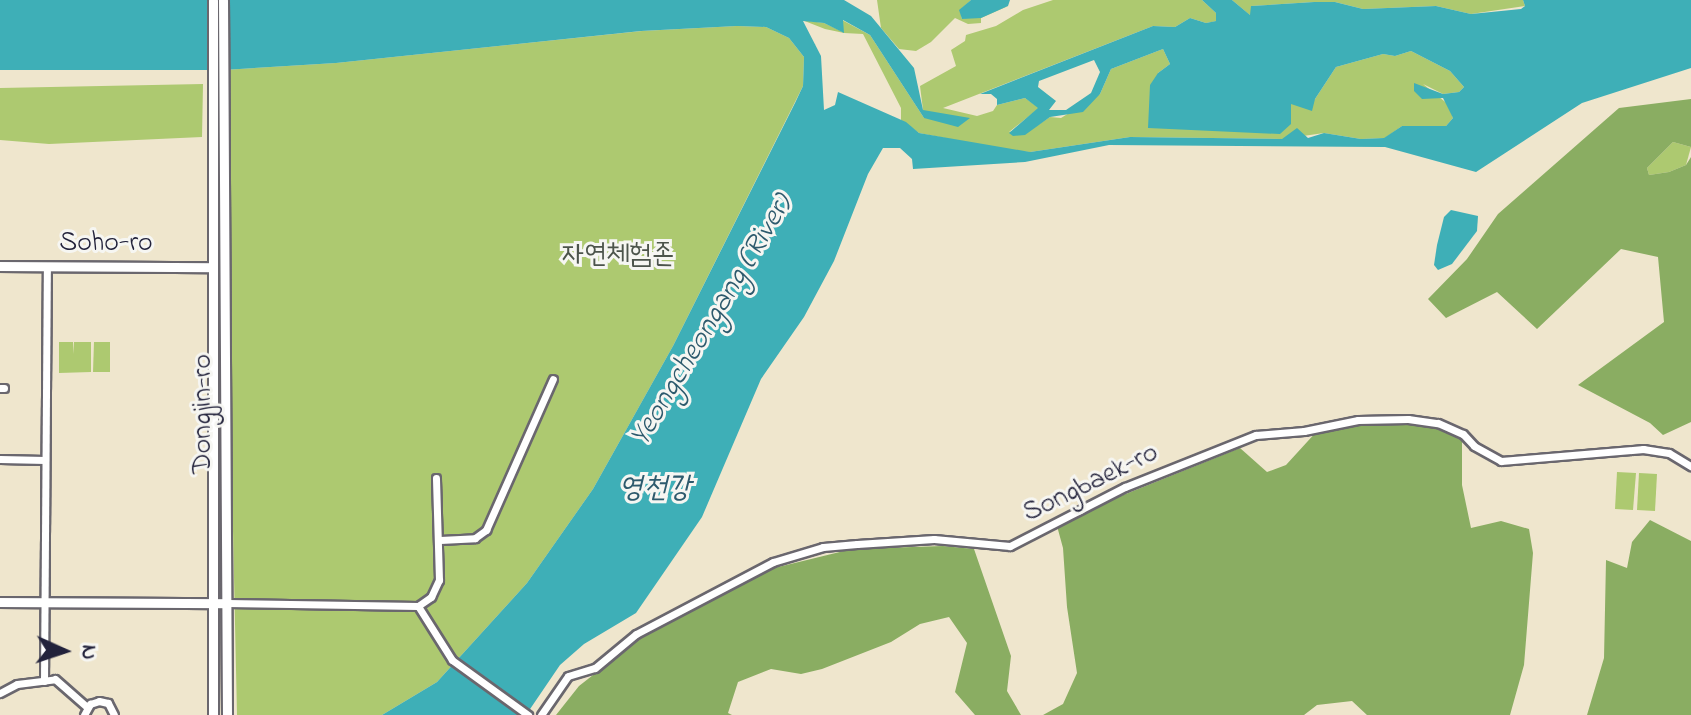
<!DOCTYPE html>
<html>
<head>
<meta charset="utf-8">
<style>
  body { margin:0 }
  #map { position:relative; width:1691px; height:715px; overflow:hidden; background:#efe6cd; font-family:"Indie Flower","Poor Story",sans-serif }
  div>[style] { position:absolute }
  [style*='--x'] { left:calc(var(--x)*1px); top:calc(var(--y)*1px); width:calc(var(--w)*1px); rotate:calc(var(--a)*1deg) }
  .green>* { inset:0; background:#adc970 }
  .forest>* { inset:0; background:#8aad62 }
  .water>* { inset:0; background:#3eafb7 }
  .roads { filter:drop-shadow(2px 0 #6a676e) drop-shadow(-2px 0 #6a676e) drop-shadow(0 2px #6a676e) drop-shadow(0 -2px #6a676e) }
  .minor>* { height:7px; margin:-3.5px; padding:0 3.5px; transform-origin:3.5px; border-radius:3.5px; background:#fff }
  .tertiary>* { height:9px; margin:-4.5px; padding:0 4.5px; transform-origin:4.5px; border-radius:4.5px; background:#fff }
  span { translate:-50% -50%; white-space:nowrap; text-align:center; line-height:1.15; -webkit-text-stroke:6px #f6f6f2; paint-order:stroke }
  .street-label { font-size:28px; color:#22223b }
  .park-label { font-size:28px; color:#4c544b }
  .water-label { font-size:30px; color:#2d5a6d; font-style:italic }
  .north { position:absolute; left:24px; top:611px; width:80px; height:80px; -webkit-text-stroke:6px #f6f6f2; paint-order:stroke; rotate:93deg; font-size:22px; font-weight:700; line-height:32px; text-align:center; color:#22223b }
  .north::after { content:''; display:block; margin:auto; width:28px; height:36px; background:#22223b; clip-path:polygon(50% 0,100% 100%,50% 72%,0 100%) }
</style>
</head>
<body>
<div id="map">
  <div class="green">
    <div style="clip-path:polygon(877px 0,971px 0,960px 10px,962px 19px,1008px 6px,981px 18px,981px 23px,968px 24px,955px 18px,931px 42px,916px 51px,899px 49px,881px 28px)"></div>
    <div style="clip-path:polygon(1053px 0,1202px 0,1216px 13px,1217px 21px,1206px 23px,1190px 18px,1175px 27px,1153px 26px,943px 108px,977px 116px,993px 111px,997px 105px,1025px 98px,1039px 108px,1009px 132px,1038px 125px,1050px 117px,1061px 118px,1100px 94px,1111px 69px,1163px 49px,1170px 64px,1158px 73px,1289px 120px,1291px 103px,1304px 106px,1315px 99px,1336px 67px,1383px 54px,1395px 56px,1411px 51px,1450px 71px,1464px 87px,1459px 92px,1443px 94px,1423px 84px,1449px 105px,1453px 118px,1446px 126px,1402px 126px,1385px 138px,1361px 139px,1324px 133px,1282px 139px,1130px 137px,1030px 152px,1012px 151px,919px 133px,901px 120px,901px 108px,863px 34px,844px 33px,825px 29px,802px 20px,824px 23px,843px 32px,842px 20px,870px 35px,924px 118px,920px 86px,956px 66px,951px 50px,965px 41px,966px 35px,996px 26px,1023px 10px)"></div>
    <div style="clip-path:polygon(1232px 0,1523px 0,1525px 6px,1471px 14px,1436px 6px,1363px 9px,1335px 2px,1314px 2px,1251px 6px,1251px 16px)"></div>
    <div style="clip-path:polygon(737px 26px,766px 27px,789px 38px,804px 57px,803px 86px,673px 346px,593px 489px,527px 583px,437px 682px,382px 715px,237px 715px,223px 70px,336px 63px,642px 31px)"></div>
    <div style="clip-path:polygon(203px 84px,202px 137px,49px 144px,0 140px,0 88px)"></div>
    <div style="clip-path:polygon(1673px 142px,1691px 147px,1686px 165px,1669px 172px,1649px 175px,1647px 168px)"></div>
    <div style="clip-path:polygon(59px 342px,73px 342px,73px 354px,74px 342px,91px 342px,91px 372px,59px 373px)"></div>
    <div style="clip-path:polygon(94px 342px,110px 342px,110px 372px,93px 372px)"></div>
    <div style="clip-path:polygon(1617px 472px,1636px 473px,1633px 510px,1615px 509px)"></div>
    <div style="clip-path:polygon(1639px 473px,1657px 474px,1655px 511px,1637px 510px)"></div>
  </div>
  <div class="forest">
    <div style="clip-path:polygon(1691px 99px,1691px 147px,1673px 142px,1647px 168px,1649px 175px,1669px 172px,1686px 165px,1691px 157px,1691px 422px,1663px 435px,1650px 423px,1578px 385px,1664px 322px,1658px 257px,1621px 249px,1537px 329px,1497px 292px,1446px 318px,1428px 299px,1467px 259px,1498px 214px,1619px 108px)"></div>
    <div style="clip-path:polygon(1384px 422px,1442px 426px,1462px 435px,1462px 485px,1471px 528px,1501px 521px,1529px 529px,1533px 553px,1524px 665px,1510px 715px,1367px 715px,1352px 701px,1317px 705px,1304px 715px,1043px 715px,1063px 704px,1077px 673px,1067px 607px,1063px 548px,1057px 526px,1091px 508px,1240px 448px,1267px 472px,1286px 465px,1318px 430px)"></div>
    <div style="clip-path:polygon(1650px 520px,1691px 541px,1691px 715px,1587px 715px,1604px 658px,1606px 560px,1627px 568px,1632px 542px)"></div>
    <div style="clip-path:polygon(943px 546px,974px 549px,1011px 656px,1007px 691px,1021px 715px,975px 715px,955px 692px,967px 643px,949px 617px,920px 624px,891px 642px,822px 669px,801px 674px,771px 669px,738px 682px,728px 713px,732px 715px,556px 715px,579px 686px,648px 632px,758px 572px,852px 549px)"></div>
  </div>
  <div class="water">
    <div style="clip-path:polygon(evenodd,0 0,844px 0,871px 16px,914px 68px,923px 110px,970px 118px,958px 127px,924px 118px,870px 35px,843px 20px,844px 33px,824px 23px,803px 21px,821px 56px,824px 110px,835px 105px,838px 92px,906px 122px,919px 133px,1030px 152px,1130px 137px,1282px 139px,1297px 128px,1308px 138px,1324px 133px,1361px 139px,1384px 138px,1402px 126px,1446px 126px,1453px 118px,1443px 98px,1422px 99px,1414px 91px,1414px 83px,1443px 94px,1459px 92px,1464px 87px,1450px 71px,1411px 51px,1395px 56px,1383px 54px,1336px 67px,1315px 99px,1312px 111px,1291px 104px,1291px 124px,1280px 134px,1148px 128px,1150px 85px,1158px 73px,1170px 64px,1163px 49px,1111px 69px,1100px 94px,1083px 112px,1050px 117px,1025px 135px,1013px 136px,1009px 133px,1038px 108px,1025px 98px,997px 105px,997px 99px,991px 94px,980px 94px,1153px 26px,1175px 27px,1190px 18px,1206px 23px,1216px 21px,1216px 13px,1202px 0,1232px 0,1250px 15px,1251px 6px,1314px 2px,1335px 2px,1363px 9px,1436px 6px,1471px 14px,1521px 9px,1525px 6px,1523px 0,1691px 0,1691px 68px,1582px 103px,1476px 172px,1385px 147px,1109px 145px,1025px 162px,913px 169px,912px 159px,900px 148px,883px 148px,868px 174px,834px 261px,804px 317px,761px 379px,702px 517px,636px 613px,584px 644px,560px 665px,526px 715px,382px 715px,437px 682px,527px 583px,593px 489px,673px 346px,795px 103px,803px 86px,804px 57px,789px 38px,766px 27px,737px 26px,641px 31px,336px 63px,223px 70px,0 70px,0 0,1094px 60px,1100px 72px,1091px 93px,1066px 110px,1049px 110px,1056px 101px,1038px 87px,1039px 81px,1094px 60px)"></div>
    <div style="clip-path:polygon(971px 0,1010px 0,1008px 6px,981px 18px,962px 19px,959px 10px)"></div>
    <div style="clip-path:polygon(1451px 210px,1478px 216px,1477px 231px,1452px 264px,1438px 270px,1434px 265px,1437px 245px,1444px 217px)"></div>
  </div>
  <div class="roads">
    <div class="minor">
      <div style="--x:0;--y:388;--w:4;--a:0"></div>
      <div style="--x:0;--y:459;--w:45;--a:1.3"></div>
      <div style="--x:440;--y:540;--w:35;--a:-3"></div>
      <div style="--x:475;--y:538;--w:14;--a:-36"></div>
      <div style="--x:486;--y:530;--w:165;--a:-66.1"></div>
      <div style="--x:227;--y:603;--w:191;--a:0.9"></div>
      <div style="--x:418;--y:606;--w:16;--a:-35"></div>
      <div style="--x:431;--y:597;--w:19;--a:-65"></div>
      <div style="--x:439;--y:580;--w:102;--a:-91.7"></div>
      <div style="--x:418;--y:606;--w:64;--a:57.8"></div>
      <div style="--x:452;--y:660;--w:94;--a:35.9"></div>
      <div style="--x:44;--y:681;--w:415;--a:-89.6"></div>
      <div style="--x:0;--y:693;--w:19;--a:-28"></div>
      <div style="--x:17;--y:684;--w:38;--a:-7"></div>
      <div style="--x:55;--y:679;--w:43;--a:41.2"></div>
      <div style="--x:84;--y:715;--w:13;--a:-61"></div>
      <div style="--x:90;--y:704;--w:9;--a:-18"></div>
      <div style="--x:99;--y:701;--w:9;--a:13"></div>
      <div style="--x:108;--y:703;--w:13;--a:63"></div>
      <div style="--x:541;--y:715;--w:47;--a:-55.3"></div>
      <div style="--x:568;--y:676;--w:28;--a:-17"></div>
      <div style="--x:595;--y:668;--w:53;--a:-39.7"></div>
      <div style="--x:636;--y:634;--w:155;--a:-27.7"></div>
      <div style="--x:773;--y:562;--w:52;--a:-16.7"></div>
      <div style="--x:823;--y:547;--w:34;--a:-5"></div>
      <div style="--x:857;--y:544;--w:77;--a:-3.7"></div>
      <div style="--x:934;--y:539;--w:76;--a:5.3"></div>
      <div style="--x:1010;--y:546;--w:129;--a:-27.2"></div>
      <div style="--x:1125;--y:487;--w:141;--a:-21.7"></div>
      <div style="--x:1256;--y:435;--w:48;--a:-4.8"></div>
      <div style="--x:1304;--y:431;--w:55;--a:-11.5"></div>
      <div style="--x:1358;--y:420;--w:50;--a:-1.1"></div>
      <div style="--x:1408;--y:419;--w:30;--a:8"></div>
      <div style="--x:1438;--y:423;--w:27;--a:24"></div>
      <div style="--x:1463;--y:434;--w:16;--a:47"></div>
      <div style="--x:1474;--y:446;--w:31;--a:29"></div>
      <div style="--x:1501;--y:461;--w:143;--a:-4.8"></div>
      <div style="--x:1643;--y:449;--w:26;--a:9"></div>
      <div style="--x:1669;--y:453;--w:26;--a:31"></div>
    </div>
    <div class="tertiary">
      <div style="--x:213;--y:0;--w:715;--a:90"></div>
      <div style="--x:223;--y:0;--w:715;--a:89.68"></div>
      <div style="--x:0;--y:266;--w:212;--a:0.3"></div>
      <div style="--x:0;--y:602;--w:227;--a:0.3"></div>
    </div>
  </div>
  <div class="street-label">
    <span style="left:106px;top:244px">Soho-ro</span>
    <span style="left:204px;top:414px;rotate:-90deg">Dongjin-ro</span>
    <span style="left:1091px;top:484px;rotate:-26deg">Songbaek-ro</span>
  </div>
  <div class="park-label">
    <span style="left:618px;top:256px">자연체험존</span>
  </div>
  <div class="water-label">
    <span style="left:712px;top:321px;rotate:-59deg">Yeongcheongang (River)</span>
    <span style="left:655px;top:489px">영천강</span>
  </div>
  <div class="north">N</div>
</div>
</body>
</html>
